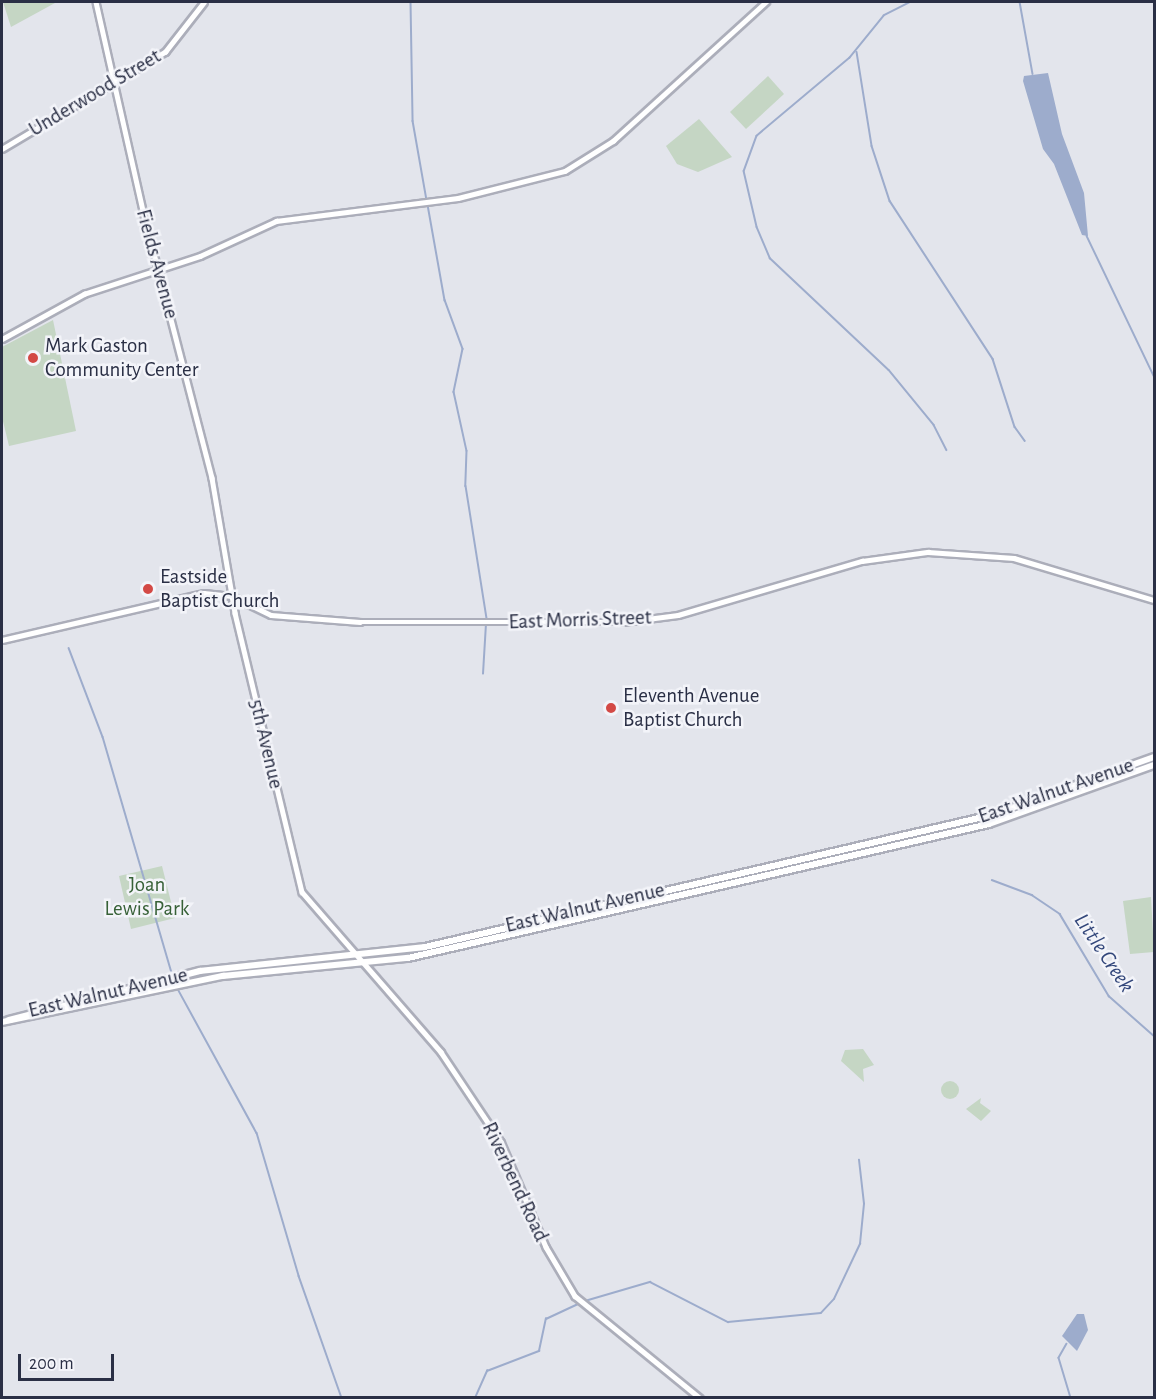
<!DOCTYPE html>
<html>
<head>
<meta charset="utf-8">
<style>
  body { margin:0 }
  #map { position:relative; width:1156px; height:1399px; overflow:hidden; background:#e3e5ec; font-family:"Alegreya Sans",sans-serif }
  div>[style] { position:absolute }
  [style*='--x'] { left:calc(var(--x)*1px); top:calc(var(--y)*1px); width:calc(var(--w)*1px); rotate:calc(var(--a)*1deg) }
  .green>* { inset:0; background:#c5d6c4 }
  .round { border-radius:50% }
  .water>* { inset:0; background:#9daccc }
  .stream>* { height:1.5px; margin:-0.75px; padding:0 0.75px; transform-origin:0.75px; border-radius:0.75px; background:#9daccc }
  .roads { filter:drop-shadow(2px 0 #acaeba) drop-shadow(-2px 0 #acaeba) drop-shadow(0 2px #acaeba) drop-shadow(0 -2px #acaeba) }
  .secondary>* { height:4.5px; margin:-2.25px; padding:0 2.25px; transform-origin:2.25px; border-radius:2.25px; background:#fff }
  .primary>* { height:6px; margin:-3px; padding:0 3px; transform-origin:3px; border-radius:3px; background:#fff }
  .dots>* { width:16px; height:16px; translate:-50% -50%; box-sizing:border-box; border:3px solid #f3f4f9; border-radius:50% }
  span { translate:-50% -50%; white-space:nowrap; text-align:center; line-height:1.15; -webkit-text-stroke:5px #f3f4f9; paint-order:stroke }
  .street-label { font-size:21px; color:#2a2f45 }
  .poi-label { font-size:21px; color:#2a2f45 }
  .left { translate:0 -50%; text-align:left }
  .park-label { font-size:21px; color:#376137 }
  .water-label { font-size:22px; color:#32467a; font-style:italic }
  .frame { position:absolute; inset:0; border:3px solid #2a2f45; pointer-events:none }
  .scale { position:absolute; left:18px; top:1354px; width:96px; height:27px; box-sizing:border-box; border:3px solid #2a2f45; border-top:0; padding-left:8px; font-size:18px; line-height:21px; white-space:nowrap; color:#2a2f45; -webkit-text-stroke:4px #f3f4f9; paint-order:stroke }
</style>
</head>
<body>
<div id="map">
  <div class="green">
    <div style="clip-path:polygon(3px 2px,54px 2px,55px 3px,11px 27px)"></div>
    <div style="clip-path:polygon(768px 76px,784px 94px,746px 129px,730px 112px)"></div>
    <div style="clip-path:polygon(699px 119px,732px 157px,698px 172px,677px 164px,666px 146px)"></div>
    <div style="clip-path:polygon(53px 320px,76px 431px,9px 446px,2px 417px,2px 347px)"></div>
    <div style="clip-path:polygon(162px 866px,175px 918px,131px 929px,119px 876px)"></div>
    <div style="clip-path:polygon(1151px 897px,1154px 952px,1130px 954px,1123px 901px)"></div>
    <div style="clip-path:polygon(863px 1049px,874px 1065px,863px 1069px,864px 1082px,841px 1061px,845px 1050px)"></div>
    <div class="round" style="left:941px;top:1081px;width:18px;height:18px"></div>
    <div style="clip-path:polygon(981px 1098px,980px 1103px,991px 1111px,981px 1121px,966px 1109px)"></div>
  </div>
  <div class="water">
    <div style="clip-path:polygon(1048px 73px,1062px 134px,1084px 193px,1088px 236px,1082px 235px,1054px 164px,1043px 149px,1023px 81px,1024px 76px)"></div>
    <div style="clip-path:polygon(1077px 1314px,1084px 1314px,1088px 1330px,1077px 1351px,1062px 1336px)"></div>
  </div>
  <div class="stream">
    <div style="--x:411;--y:2;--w:119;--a:89"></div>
    <div style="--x:413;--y:121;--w:80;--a:80"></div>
    <div style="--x:911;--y:2;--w:30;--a:153"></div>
    <div style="--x:884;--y:16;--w:54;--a:129"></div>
    <div style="--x:850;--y:58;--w:121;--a:140"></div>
    <div style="--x:757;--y:136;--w:37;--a:110"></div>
    <div style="--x:744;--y:171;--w:57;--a:76.9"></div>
    <div style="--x:757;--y:227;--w:34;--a:67"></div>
    <div style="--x:770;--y:258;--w:163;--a:43.3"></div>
    <div style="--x:889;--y:370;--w:71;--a:50.7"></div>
    <div style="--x:934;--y:425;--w:28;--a:63"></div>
    <div style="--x:1020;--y:2;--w:73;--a:79.8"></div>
    <div style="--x:857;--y:52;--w:95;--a:80.9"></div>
    <div style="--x:872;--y:146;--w:58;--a:71.9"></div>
    <div style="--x:890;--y:201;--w:189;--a:56.9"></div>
    <div style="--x:993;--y:359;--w:71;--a:72.1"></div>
    <div style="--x:1015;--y:427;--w:17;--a:54"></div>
    <div style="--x:428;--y:205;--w:97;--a:79.9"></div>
    <div style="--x:445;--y:300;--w:52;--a:69.8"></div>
    <div style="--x:463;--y:349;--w:44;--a:101.8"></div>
    <div style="--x:454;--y:392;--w:60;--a:77.6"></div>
    <div style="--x:467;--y:451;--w:35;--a:92"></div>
    <div style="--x:466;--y:486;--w:135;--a:81"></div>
    <div style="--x:1087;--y:236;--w:155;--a:64.4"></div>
    <div style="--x:69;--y:648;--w:95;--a:69.1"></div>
    <div style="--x:103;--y:737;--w:246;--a:73.7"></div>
    <div style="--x:483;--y:674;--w:50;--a:-86.6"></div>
    <div style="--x:992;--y:880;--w:43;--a:20.6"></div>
    <div style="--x:1032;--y:895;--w:34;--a:34"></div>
    <div style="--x:1060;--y:914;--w:96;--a:59.1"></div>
    <div style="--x:1109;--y:996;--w:60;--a:41.6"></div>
    <div style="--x:178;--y:989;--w:164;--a:61.3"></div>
    <div style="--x:257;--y:1133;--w:149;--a:73.6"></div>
    <div style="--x:299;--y:1276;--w:129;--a:70.6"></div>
    <div style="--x:585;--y:1301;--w:68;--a:-16.3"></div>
    <div style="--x:650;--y:1282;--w:88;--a:27.1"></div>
    <div style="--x:728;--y:1322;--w:93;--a:-5.5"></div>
    <div style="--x:821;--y:1313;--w:19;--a:-47"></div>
    <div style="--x:834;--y:1299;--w:61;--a:-64.7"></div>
    <div style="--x:860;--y:1244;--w:40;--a:-84.3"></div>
    <div style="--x:864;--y:1204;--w:44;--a:-96.5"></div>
    <div style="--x:1067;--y:1344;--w:16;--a:120"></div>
    <div style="--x:1059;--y:1358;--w:42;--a:73.3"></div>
    <div style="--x:475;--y:1398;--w:30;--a:-66"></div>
    <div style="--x:487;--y:1371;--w:56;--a:-21"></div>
    <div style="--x:539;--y:1351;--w:33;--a:-78"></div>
    <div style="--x:546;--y:1319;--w:35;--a:-25"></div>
  </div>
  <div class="roads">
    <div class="secondary">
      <div style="--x:96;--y:2;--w:214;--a:77.3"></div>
      <div style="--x:143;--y:211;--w:276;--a:75.5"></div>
      <div style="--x:212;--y:478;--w:137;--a:80.3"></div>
      <div style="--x:235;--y:613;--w:287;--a:76.5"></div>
      <div style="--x:302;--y:892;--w:212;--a:49"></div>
      <div style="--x:441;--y:1052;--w:108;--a:56.3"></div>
      <div style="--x:501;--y:1142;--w:114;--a:66.8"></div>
      <div style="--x:546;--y:1247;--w:57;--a:59.4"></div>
      <div style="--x:575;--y:1296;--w:161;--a:39.2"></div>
      <div style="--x:2;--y:149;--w:190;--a:-30.8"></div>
      <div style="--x:165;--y:52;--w:63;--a:-52"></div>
      <div style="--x:2;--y:339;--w:94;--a:-28.8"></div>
      <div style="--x:84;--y:294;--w:122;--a:-18.1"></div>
      <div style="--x:200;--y:256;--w:84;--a:-24.7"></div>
      <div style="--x:276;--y:221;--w:183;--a:-7.2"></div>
      <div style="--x:458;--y:198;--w:110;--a:-14.2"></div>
      <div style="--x:565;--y:171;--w:57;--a:-32"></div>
      <div style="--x:613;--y:141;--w:207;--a:-42.3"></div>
      <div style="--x:2;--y:640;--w:207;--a:-13.1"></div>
      <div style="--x:204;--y:593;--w:28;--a:6"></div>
      <div style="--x:232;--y:596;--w:43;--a:26"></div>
      <div style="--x:271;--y:615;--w:89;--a:4.5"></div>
      <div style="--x:360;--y:622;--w:264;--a:0"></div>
      <div style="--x:624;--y:622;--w:54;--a:-7.4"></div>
      <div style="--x:678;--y:615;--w:192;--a:-16.4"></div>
      <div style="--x:862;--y:561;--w:67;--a:-7.8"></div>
      <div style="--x:928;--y:552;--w:86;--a:4"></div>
      <div style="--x:1014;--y:558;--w:146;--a:16.7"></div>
    </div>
    <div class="primary">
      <div style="--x:9;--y:1020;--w:197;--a:-14.4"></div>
      <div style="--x:200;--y:971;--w:226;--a:-6.1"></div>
      <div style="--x:425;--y:947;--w:582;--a:-13.11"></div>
      <div style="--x:992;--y:815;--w:172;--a:-19.7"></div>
      <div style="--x:2;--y:1022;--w:226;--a:-11.8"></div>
      <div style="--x:223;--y:976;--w:186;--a:-5.6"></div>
      <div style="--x:408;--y:958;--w:596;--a:-12.99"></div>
      <div style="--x:989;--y:824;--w:175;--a:-19.7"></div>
    </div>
  </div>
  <div class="dots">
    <div style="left:33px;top:358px;background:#d34945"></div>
    <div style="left:148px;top:589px;background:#d34945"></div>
    <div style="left:611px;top:708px;background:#d34945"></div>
  </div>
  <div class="street-label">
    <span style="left:95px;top:93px;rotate:-31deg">Underwood Street</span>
    <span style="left:157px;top:264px;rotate:75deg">Fields Avenue</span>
    <span style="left:580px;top:620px;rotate:-2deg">East Morris Street</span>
    <span style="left:266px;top:744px;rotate:77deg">5th Avenue</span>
    <span style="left:1056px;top:791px;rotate:-19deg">East Walnut Avenue</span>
    <span style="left:585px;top:908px;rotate:-13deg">East Walnut Avenue</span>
    <span style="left:108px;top:993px;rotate:-13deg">East Walnut Avenue</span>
    <span style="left:515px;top:1182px;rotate:65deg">Riverbend Road</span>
  </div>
  <div class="poi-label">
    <span class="left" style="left:45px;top:358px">Mark Gaston<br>Community Center</span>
    <span class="left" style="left:160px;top:589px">Eastside<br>Baptist Church</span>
    <span class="left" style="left:623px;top:708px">Eleventh Avenue<br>Baptist Church</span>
  </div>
  <div class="park-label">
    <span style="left:147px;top:897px">Joan<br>Lewis Park</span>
  </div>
  <div class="water-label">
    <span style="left:1104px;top:953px;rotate:56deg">Little Creek</span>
  </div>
  <div class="frame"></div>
  <div class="scale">200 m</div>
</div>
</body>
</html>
